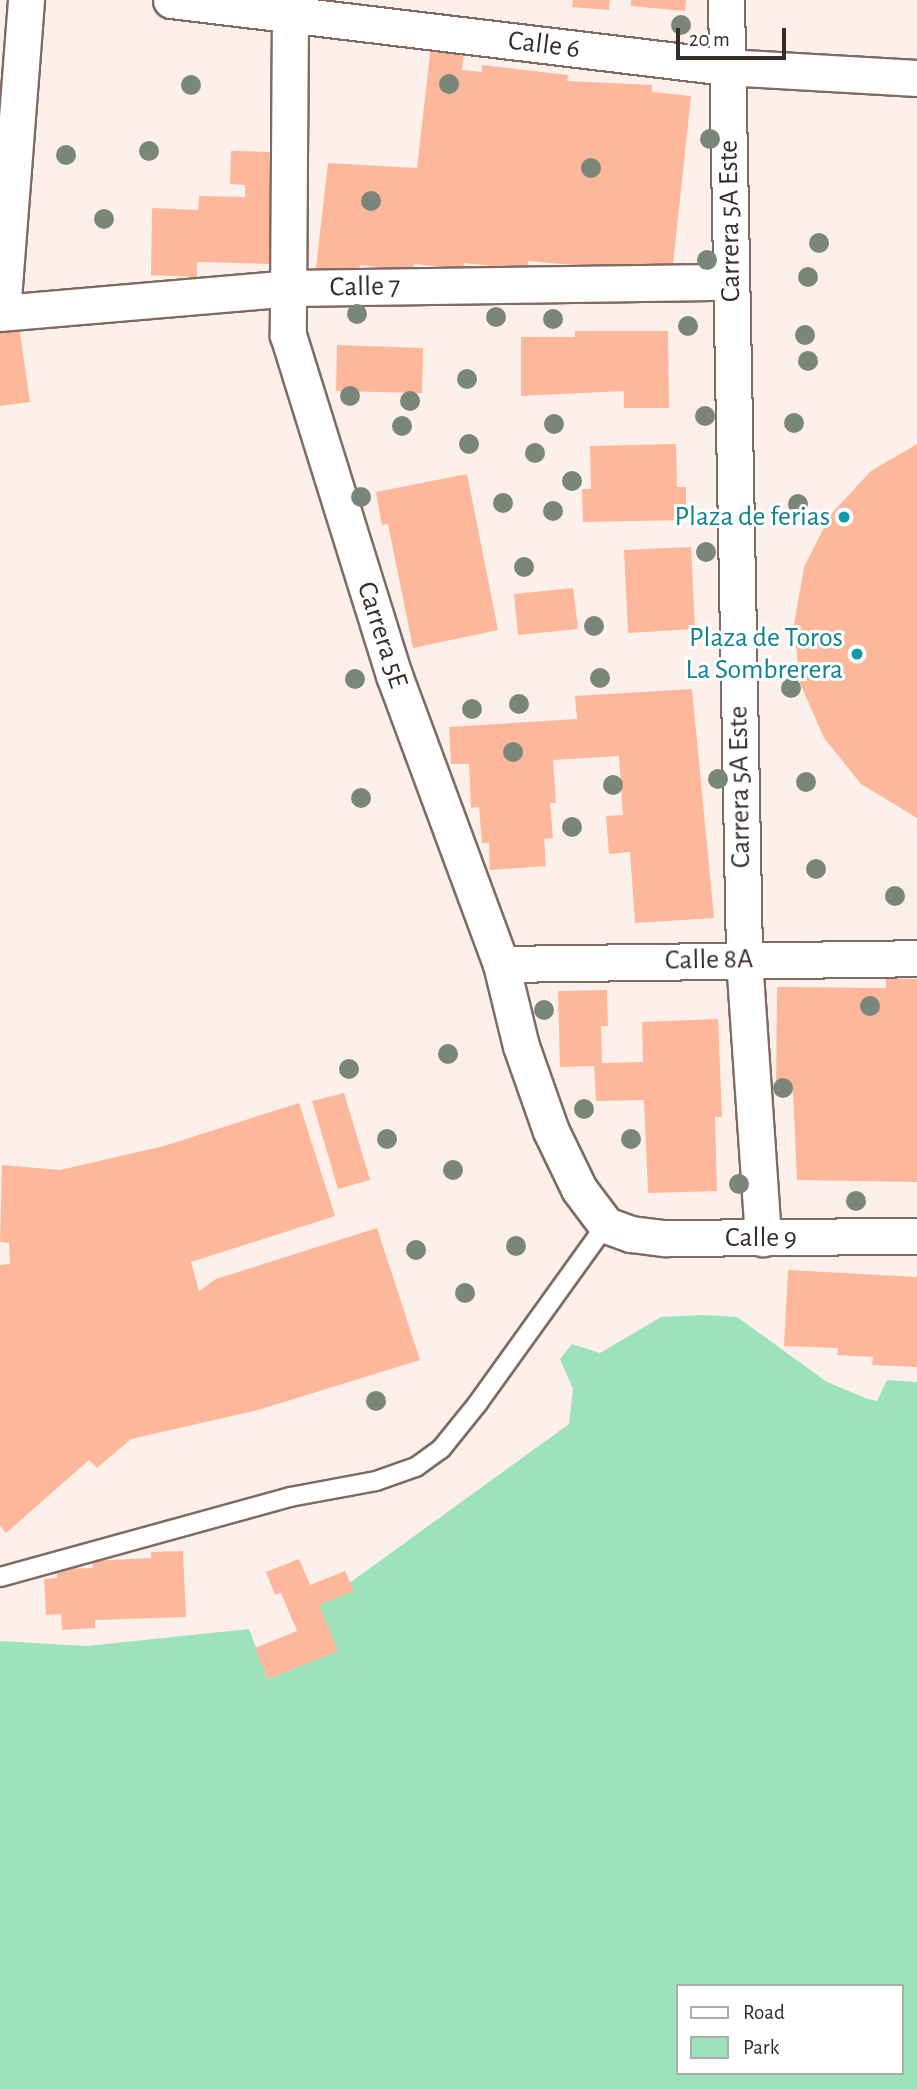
<!DOCTYPE html>
<html>
<head>
<meta charset="utf-8">
<style>
  body { margin:0 }
  #map { position:relative; width:917px; height:2089px; overflow:hidden; background:#fdf0ea; font-family:"Alegreya Sans",sans-serif }
  div>[style] { position:absolute }
  [style*='--x'] { left:calc(var(--x)*1px); top:calc(var(--y)*1px); width:calc(var(--w)*1px); rotate:calc(var(--a)*1deg) }
  .green>* { inset:0; background:#9ce2ba }
  .building>* { inset:0; background:#fdb79a }
  .roads { filter:drop-shadow(2px 0 #7e6b63) drop-shadow(-2px 0 #7e6b63) drop-shadow(0 2px #7e6b63) drop-shadow(0 -2px #7e6b63) }
  .lane>* { height:18px; margin:-9px; padding:0 9px; transform-origin:9px; border-radius:9px; background:#fff }
  .street>* { height:35px; margin:-17.5px; padding:0 17.5px; transform-origin:17.5px; border-radius:17.5px; background:#fff }
  .trees>* { width:20px; height:20px; margin:-10px; border-radius:50%; background:#7b867b }
  .dots>* { width:19px; height:19px; translate:-50% -50%; box-sizing:border-box; border:4px solid #fff; border-radius:50% }
  span { translate:-50% -50%; white-space:nowrap; text-align:center; line-height:1.15; -webkit-text-stroke:6px #fff; paint-order:stroke }
  .street-label { font-size:28px; color:#352d2a }
  .culture-label { font-size:28px; color:#0d838f }
  .right { translate:-100% -50%; text-align:right }
  .legend { position:absolute; left:676px; top:1984px; width:228px; height:91px; box-sizing:border-box; background:#fff; border:2px solid #aeabaa; margin:0; padding:9px 12px; list-style:none; font-size:21px; color:#352d2a }
  .legend li { display:flex; align-items:center; gap:14px; height:35px }
  .legend b { width:35px; border:2px solid #aeabaa }
  .scale { position:absolute; left:676px; top:28px; width:110px; height:32px; box-sizing:border-box; border:4px solid #352d2a; border-top:0; padding-left:9px; font-size:21px; line-height:24px; white-space:nowrap; color:#352d2a; -webkit-text-stroke:5px #fff; paint-order:stroke }
</style>
</head>
<body>
<div id="map">
  <div class="green">
    <div style="clip-path:polygon(evenodd,704px 1315px,737px 1317px,827px 1382px,868px 1399px,877px 1401px,887px 1380px,917px 1382px,917px 2089px,0 2089px,0 1641px,87px 1646px,249px 1629px,268px 1679px,337px 1651px,319px 1605px,569px 1424px,573px 1389px,560px 1359px,572px 1344px,600px 1353px,661px 1317px,704px 1315px,677px 1986px,901px 1986px,901px 2073px,677px 2073px,677px 1986px)"></div>
  </div>
  <div class="building">
    <div style="clip-path:polygon(573px 0,610px 0,609px 10px,572px 7px)"></div>
    <div style="clip-path:polygon(631px 0,686px 0,685px 11px,631px 6px)"></div>
    <div style="clip-path:polygon(431px 45px,464px 50px,462px 70px,482px 72px,482px 65px,568px 75px,567px 81px,652px 85px,652px 92px,691px 96px,672px 274px,528px 261px,527px 270px,464px 263px,463px 269px,414px 264px,413px 271px,360px 265px,359px 272px,316px 268px,328px 163px,417px 168px)"></div>
    <div style="clip-path:polygon(231px 151px,274px 152px,272px 264px,197px 262px,197px 277px,151px 275px,152px 208px,198px 210px,199px 196px,245px 197px,245px 185px,230px 184px)"></div>
    <div style="clip-path:polygon(19px 326px,30px 402px,0 406px,0 328px)"></div>
    <div style="clip-path:polygon(575px 331px,668px 331px,669px 408px,624px 408px,624px 391px,521px 396px,521px 337px,575px 337px)"></div>
    <div style="clip-path:polygon(337px 345px,423px 348px,422px 393px,336px 391px)"></div>
    <div style="clip-path:polygon(676px 444px,677px 487px,686px 487px,686px 520px,583px 522px,582px 489px,591px 489px,590px 446px)"></div>
    <div style="clip-path:polygon(917px 444px,917px 818px,861px 784px,824px 738px,800px 683px,794px 625px,804px 567px,831px 514px,871px 471px)"></div>
    <div style="clip-path:polygon(467px 474px,498px 630px,413px 648px,388px 524px,382px 525px,376px 492px)"></div>
    <div style="clip-path:polygon(691px 547px,695px 629px,628px 633px,624px 550px)"></div>
    <div style="clip-path:polygon(573px 588px,578px 629px,518px 635px,514px 594px)"></div>
    <div style="clip-path:polygon(692px 689px,714px 918px,635px 923px,630px 852px,609px 854px,606px 816px,623px 815px,619px 756px,553px 760px,556px 803px,550px 803px,553px 838px,544px 839px,546px 866px,490px 870px,489px 843px,482px 843px,479px 807px,471px 808px,469px 764px,451px 764px,449px 727px,577px 719px,575px 696px)"></div>
    <div style="clip-path:polygon(886px 978px,917px 979px,917px 1182px,797px 1180px,793px 1091px,776px 1090px,777px 987px,886px 988px)"></div>
    <div style="clip-path:polygon(607px 990px,608px 1026px,601px 1026px,602px 1063px,643px 1062px,642px 1022px,718px 1019px,722px 1117px,715px 1117px,717px 1191px,648px 1193px,644px 1100px,596px 1101px,594px 1066px,560px 1067px,558px 991px)"></div>
    <div style="clip-path:polygon(344px 1093px,370px 1180px,338px 1189px,312px 1101px)"></div>
    <div style="clip-path:polygon(299px 1103px,335px 1216px,191px 1262px,199px 1291px,216px 1279px,377px 1228px,420px 1360px,258px 1410px,131px 1439px,97px 1468px,89px 1460px,6px 1533px,0 1526px,0 1265px,10px 1264px,9px 1243px,0 1242px,2px 1165px,60px 1170px,164px 1146px)"></div>
    <div style="clip-path:polygon(788px 1270px,917px 1277px,917px 1367px,872px 1365px,873px 1357px,837px 1355px,838px 1348px,784px 1346px)"></div>
    <div style="clip-path:polygon(183px 1551px,186px 1617px,95px 1620px,95px 1628px,62px 1630px,61px 1614px,46px 1615px,44px 1579px,57px 1578px,57px 1569px,93px 1568px,92px 1561px,151px 1558px,151px 1552px)"></div>
    <div style="clip-path:polygon(299px 1559px,310px 1585px,345px 1571px,354px 1591px,319px 1605px,338px 1651px,268px 1679px,255px 1648px,297px 1631px,281px 1593px,275px 1595px,266px 1572px)"></div>
  </div>
  <div class="roads">
    <div class="lane">
      <div style="--x:0;--y:1577;--w:301;--a:-15.4"></div>
      <div style="--x:290;--y:1497;--w:87;--a:-10.5"></div>
      <div style="--x:376;--y:1481;--w:42;--a:-19.3"></div>
      <div style="--x:416;--y:1467;--w:31;--a:-36"></div>
      <div style="--x:441;--y:1449;--w:59;--a:-51.2"></div>
      <div style="--x:478;--y:1403;--w:219;--a:-54.3"></div>
    </div>
    <div class="street">
      <div style="--x:171;--y:0;--w:559;--a:6.88"></div>
      <div style="--x:726;--y:67;--w:191;--a:3.3"></div>
      <div style="--x:726;--y:0;--w:959;--a:88.92"></div>
      <div style="--x:744;--y:959;--w:280;--a:86.1"></div>
      <div style="--x:290;--y:15;--w:320;--a:90.4"></div>
      <div style="--x:288;--y:335;--w:356;--a:72.7"></div>
      <div style="--x:394;--y:675;--w:308;--a:69.7"></div>
      <div style="--x:501;--y:964;--w:84;--a:76.3"></div>
      <div style="--x:521;--y:1046;--w:90;--a:70.6"></div>
      <div style="--x:551;--y:1131;--w:64;--a:64.2"></div>
      <div style="--x:579;--y:1189;--w:45;--a:53.1"></div>
      <div style="--x:606;--y:1225;--w:27;--a:20"></div>
      <div style="--x:631;--y:1234;--w:35;--a:7"></div>
      <div style="--x:666;--y:1238;--w:251;--a:-0.5"></div>
      <div style="--x:2;--y:312;--w:313;--a:-85.6"></div>
      <div style="--x:0;--y:313;--w:290;--a:-4.9"></div>
      <div style="--x:289;--y:288;--w:442;--a:-0.8"></div>
      <div style="--x:501;--y:964;--w:416;--a:-0.8"></div>
    </div>
  </div>
  <div class="trees">
    <div style="left:681px;top:25px"></div>
    <div style="left:449px;top:84px"></div>
    <div style="left:191px;top:85px"></div>
    <div style="left:710px;top:139px"></div>
    <div style="left:149px;top:151px"></div>
    <div style="left:66px;top:155px"></div>
    <div style="left:591px;top:168px"></div>
    <div style="left:371px;top:201px"></div>
    <div style="left:104px;top:219px"></div>
    <div style="left:819px;top:243px"></div>
    <div style="left:707px;top:260px"></div>
    <div style="left:808px;top:277px"></div>
    <div style="left:357px;top:314px"></div>
    <div style="left:496px;top:317px"></div>
    <div style="left:553px;top:319px"></div>
    <div style="left:688px;top:326px"></div>
    <div style="left:805px;top:335px"></div>
    <div style="left:808px;top:361px"></div>
    <div style="left:467px;top:379px"></div>
    <div style="left:350px;top:396px"></div>
    <div style="left:410px;top:401px"></div>
    <div style="left:705px;top:416px"></div>
    <div style="left:794px;top:423px"></div>
    <div style="left:554px;top:424px"></div>
    <div style="left:402px;top:426px"></div>
    <div style="left:469px;top:444px"></div>
    <div style="left:535px;top:453px"></div>
    <div style="left:572px;top:481px"></div>
    <div style="left:361px;top:497px"></div>
    <div style="left:503px;top:503px"></div>
    <div style="left:798px;top:504px"></div>
    <div style="left:553px;top:511px"></div>
    <div style="left:706px;top:552px"></div>
    <div style="left:524px;top:567px"></div>
    <div style="left:594px;top:626px"></div>
    <div style="left:600px;top:678px"></div>
    <div style="left:355px;top:679px"></div>
    <div style="left:791px;top:688px"></div>
    <div style="left:519px;top:704px"></div>
    <div style="left:472px;top:709px"></div>
    <div style="left:513px;top:752px"></div>
    <div style="left:718px;top:779px"></div>
    <div style="left:806px;top:782px"></div>
    <div style="left:613px;top:785px"></div>
    <div style="left:361px;top:798px"></div>
    <div style="left:572px;top:827px"></div>
    <div style="left:816px;top:869px"></div>
    <div style="left:895px;top:896px"></div>
    <div style="left:870px;top:1006px"></div>
    <div style="left:544px;top:1010px"></div>
    <div style="left:448px;top:1054px"></div>
    <div style="left:349px;top:1069px"></div>
    <div style="left:783px;top:1088px"></div>
    <div style="left:584px;top:1109px"></div>
    <div style="left:387px;top:1139px"></div>
    <div style="left:631px;top:1139px"></div>
    <div style="left:453px;top:1170px"></div>
    <div style="left:739px;top:1184px"></div>
    <div style="left:856px;top:1201px"></div>
    <div style="left:516px;top:1246px"></div>
    <div style="left:416px;top:1250px"></div>
    <div style="left:465px;top:1293px"></div>
    <div style="left:376px;top:1401px"></div>
  </div>
  <div class="dots">
    <div style="left:844px;top:517px;background:#0f9aa8"></div>
    <div style="left:857px;top:654px;background:#0f9aa8"></div>
  </div>
  <div class="street-label">
    <span style="left:544px;top:45px;rotate:7deg">Calle 6</span>
    <span style="left:730px;top:221px;rotate:-91deg">Carrera 5A Este</span>
    <span style="left:365px;top:287px;rotate:-1deg">Calle 7</span>
    <span style="left:382px;top:635px;rotate:72deg">Carrera 5E</span>
    <span style="left:740px;top:787px;rotate:-91deg">Carrera 5A Este</span>
    <span style="left:709px;top:960px;rotate:-1deg">Calle 8A</span>
    <span style="left:761px;top:1238px">Calle 9</span>
  </div>
  <div class="culture-label">
    <span class="right" style="left:830px;top:517px">Plaza de ferias</span>
    <span class="right" style="left:843px;top:654px">Plaza de Toros<br>La Sombrerera</span>
  </div>
  <ul class="legend">
  <li><b style="height:9px;background:#fff"></b>Road</li>
  <li><b style="height:19px;background:#9ce2ba"></b>Park</li>
  </ul>
  <div class="scale">20 m</div>
</div>
</body>
</html>
